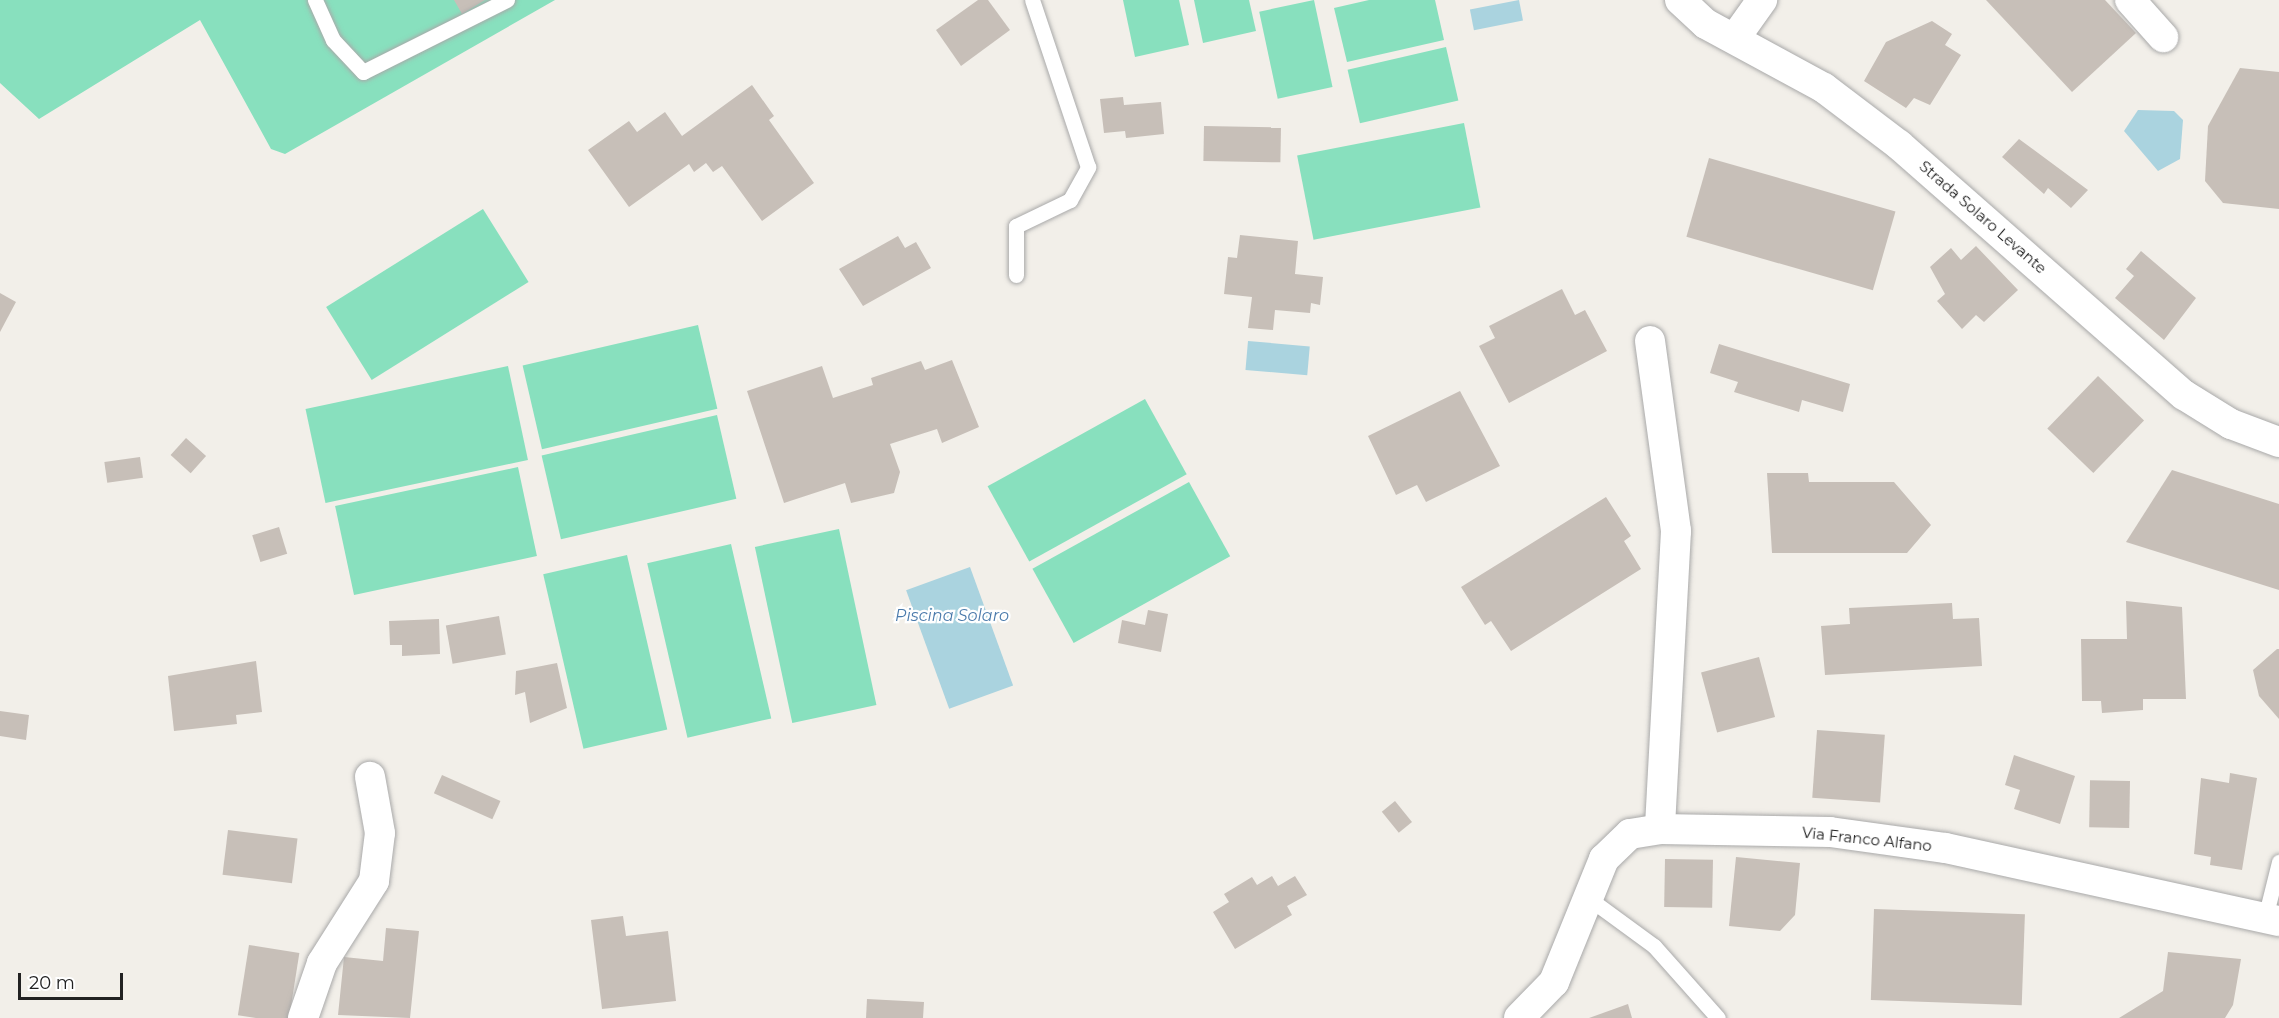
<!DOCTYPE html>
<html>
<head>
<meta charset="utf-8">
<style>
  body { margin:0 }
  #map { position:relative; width:2279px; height:1018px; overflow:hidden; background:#f2efe9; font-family:Montserrat,sans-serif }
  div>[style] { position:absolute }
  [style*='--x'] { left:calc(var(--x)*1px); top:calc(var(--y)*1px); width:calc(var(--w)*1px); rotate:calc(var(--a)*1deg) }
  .pitch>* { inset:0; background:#88e0be; transform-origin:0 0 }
  .water>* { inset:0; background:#aad3df; transform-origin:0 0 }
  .building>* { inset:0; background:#c7bfb8; transform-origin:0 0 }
  .roads { filter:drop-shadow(0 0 2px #a9a9a9) drop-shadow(0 0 2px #a9a9a9) }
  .lane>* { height:15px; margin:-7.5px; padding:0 7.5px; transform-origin:7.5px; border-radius:7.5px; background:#fff }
  .street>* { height:30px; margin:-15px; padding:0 15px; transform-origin:15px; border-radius:15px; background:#fff }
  span { translate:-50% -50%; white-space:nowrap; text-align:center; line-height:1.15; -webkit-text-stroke:4.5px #fff; paint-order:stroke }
  .street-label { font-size:15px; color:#222 }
  .water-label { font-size:16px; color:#4a7aab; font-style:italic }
  .scale { position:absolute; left:18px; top:973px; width:105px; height:27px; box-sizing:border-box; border:3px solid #222; border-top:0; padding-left:8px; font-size:18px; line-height:21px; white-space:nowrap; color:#222; -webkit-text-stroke:4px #fff; paint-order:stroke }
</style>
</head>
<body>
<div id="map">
  <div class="pitch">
    <i style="clip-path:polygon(0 0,555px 0,285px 154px,271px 149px,200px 20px,39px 119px,0 83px)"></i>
    <i style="clip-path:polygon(1123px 0,1179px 0,1189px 45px,1135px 57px)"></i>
    <i style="clip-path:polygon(1194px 0,1249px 0,1256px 31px,1203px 43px)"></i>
    <i style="left:1314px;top:0;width:89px;height:56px;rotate:78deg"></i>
    <i style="clip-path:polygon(1369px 0,1435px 0,1444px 40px,1347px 62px,1334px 8px)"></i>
    <i style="left:1446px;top:47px;width:55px;height:101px;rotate:77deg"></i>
    <i style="left:1464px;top:123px;width:86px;height:170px;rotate:79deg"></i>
    <i style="left:483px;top:209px;width:86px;height:185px;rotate:58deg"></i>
    <i style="left:698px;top:325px;width:86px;height:180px;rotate:77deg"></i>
    <i style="left:508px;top:366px;width:96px;height:207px;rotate:78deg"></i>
    <i style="left:1145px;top:399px;width:86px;height:180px;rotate:61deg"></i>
    <i style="left:717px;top:415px;width:86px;height:180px;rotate:77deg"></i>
    <i style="left:518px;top:467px;width:91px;height:187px;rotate:78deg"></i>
    <i style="left:1189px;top:482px;width:85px;height:179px;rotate:61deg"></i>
    <i style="left:839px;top:529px;width:180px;height:86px;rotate:78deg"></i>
    <i style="left:731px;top:544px;width:179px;height:86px;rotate:77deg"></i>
    <i style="left:627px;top:555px;width:179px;height:86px;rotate:77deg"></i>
  </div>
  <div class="water">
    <i style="left:1519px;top:0;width:21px;height:50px;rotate:79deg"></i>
    <i style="clip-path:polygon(2138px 110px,2174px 111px,2183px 120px,2180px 159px,2158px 171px,2124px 131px)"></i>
    <i style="left:1248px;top:341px;width:62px;height:29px;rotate:5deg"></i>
    <i style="left:970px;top:567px;width:126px;height:68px;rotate:70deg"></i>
  </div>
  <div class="building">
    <i style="clip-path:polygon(454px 0,485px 0,462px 14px)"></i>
    <i style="clip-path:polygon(978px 0,988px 0,1010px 30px,961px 66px,936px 30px)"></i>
    <i style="clip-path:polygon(1986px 0,2105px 0,2136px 33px,2072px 92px)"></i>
    <i style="clip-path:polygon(1932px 21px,1952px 34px,1945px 45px,1961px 55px,1930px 105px,1914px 98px,1906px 108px,1864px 81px,1886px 42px)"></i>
    <i style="clip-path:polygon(2240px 68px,2279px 72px,2279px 209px,2223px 203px,2205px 181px,2208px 126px)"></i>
    <i style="clip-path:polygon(752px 85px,774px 116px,769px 120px,814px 183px,762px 221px,722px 166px,713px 172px,706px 163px,694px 172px,689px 164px,629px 207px,588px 150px,629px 121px,637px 132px,665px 112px,682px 136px)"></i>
    <i style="clip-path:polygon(1123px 97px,1124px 105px,1161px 102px,1164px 134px,1126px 138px,1125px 131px,1104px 133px,1100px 99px)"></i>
    <i style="left:1204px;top:126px;width:77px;height:35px;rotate:1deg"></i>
    <i style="clip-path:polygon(2019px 139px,2088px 190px,2071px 208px,2048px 188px,2044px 194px,2002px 157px)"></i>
    <i style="left:1709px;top:158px;width:194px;height:82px;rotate:16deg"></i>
    <i style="clip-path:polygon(1240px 235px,1298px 241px,1295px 274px,1323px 277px,1320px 305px,1311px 303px,1310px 313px,1275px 310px,1273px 330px,1248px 328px,1252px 297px,1224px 294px,1228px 257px,1237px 258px)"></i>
    <i style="clip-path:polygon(898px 236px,905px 248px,916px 242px,931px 268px,863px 306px,839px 269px)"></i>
    <i style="clip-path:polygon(1976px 246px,2018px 290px,1984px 322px,1976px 315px,1962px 329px,1937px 301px,1945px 294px,1930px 267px,1951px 248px,1961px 260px)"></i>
    <i style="clip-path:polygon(2141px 251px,2196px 298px,2164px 340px,2115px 298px,2134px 276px,2126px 269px)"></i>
    <i style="clip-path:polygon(1562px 289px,1575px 315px,1585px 310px,1607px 351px,1509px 403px,1479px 346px,1495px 338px,1489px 326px)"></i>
    <i style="clip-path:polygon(0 293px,16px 302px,0 332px)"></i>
    <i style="clip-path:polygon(1719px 344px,1850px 384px,1843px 412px,1802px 400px,1799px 412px,1734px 392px,1738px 382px,1710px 373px)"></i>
    <i style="clip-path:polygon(952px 360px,979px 427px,942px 443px,937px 429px,890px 444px,900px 472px,894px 493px,851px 503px,845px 483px,784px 503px,747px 391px,822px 366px,833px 398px,873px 385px,871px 378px,921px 361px,925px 370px)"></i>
    <i style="left:2098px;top:376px;width:64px;height:73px;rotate:44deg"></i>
    <i style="clip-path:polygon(1460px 391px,1500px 466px,1426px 502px,1417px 485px,1396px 495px,1368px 436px)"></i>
    <i style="left:186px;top:438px;width:27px;height:23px;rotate:42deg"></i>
    <i style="left:140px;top:457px;width:21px;height:36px;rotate:82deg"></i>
    <i style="clip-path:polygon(2172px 470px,2279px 504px,2279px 590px,2126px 542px)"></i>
    <i style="clip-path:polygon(1767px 473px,1808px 473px,1809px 482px,1894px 482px,1931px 525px,1907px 553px,1772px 553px)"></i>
    <i style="clip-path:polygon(1606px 497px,1631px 536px,1624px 541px,1641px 569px,1511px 651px,1491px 621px,1485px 625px,1461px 587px)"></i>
    <i style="left:279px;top:527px;width:28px;height:28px;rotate:73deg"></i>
    <i style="clip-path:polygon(2126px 601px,2182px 607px,2186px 699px,2143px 699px,2143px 710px,2102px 713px,2101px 701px,2082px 701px,2081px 639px,2127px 639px)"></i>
    <i style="clip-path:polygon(1952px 603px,1953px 619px,1979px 618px,1982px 666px,1825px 675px,1821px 626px,1850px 624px,1849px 608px)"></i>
    <i style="clip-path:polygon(1148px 610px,1168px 614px,1161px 652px,1118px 643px,1122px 620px,1145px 625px)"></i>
    <i style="left:499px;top:616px;width:39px;height:54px;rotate:80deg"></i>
    <i style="clip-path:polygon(439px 619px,440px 654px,402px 656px,402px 645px,390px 645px,389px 621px)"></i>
    <i style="clip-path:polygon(2277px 649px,2279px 649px,2279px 719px,2259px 696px,2253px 670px)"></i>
    <i style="left:1759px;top:657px;width:62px;height:60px;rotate:75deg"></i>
    <i style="clip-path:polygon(256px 661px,262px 712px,236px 715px,237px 724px,174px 731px,168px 676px)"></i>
    <i style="clip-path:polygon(557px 663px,567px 708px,530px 723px,525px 692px,515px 695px,516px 671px)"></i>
    <i style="clip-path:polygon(0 711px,29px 715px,26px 740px,0 736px)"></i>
    <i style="left:1817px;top:730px;width:68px;height:68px;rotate:4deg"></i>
    <i style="clip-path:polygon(2014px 755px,2075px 776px,2060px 824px,2014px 809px,2020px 790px,2005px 785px)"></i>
    <i style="clip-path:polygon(2230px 773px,2257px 778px,2242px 870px,2210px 865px,2211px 857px,2194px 854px,2201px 778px,2229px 783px)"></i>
    <i style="left:442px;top:775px;width:64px;height:20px;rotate:24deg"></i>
    <i style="left:2130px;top:781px;width:47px;height:40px;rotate:91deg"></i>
    <i style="left:1395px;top:801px;width:27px;height:17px;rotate:51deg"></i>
    <i style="left:228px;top:830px;width:70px;height:45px;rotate:7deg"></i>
    <i style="clip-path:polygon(1736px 857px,1800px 863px,1795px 915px,1780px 931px,1729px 926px)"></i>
    <i style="left:1665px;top:859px;width:48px;height:48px;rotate:1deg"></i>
    <i style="clip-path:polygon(1272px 876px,1278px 886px,1295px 876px,1307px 895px,1287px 906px,1292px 915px,1235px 949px,1213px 912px,1229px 902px,1224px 894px,1252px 877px,1257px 885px)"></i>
    <i style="left:1874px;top:909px;width:151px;height:91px;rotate:2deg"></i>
    <i style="clip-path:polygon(623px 916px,626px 936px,668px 931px,676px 1001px,602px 1009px,591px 920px)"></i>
    <i style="clip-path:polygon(386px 928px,419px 931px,410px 1018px,338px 1015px,344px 957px,383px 961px)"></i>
    <i style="left:249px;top:945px;width:51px;height:71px;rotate:9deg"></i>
    <i style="clip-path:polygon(2168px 952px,2241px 959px,2233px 1005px,2225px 1018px,2119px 1018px,2163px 991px)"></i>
    <i style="clip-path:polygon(867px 999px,924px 1002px,923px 1018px,866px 1018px)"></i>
    <i style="clip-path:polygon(1628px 1004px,1632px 1018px,1589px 1018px)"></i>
  </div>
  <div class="roads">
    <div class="lane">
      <i style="--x:315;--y:0;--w:44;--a:65.8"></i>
      <i style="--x:333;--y:40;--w:44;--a:46.8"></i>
      <i style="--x:363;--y:72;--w:161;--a:-26.6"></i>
      <i style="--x:1016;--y:275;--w:49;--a:-90"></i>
      <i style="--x:1016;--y:226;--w:60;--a:-25.7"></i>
      <i style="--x:1070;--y:200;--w:38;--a:-61"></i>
      <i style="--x:1088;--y:167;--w:176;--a:-108.5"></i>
      <i style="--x:1587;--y:897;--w:83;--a:36.2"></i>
      <i style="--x:1654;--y:946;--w:96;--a:48.4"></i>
      <i style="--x:2265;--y:918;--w:58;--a:-76"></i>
    </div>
    <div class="street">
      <i style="--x:1680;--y:0;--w:35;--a:43"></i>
      <i style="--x:1706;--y:24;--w:134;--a:28.5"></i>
      <i style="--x:1824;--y:88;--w:94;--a:37.2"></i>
      <i style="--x:1899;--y:145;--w:379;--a:41.3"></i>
      <i style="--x:2184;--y:395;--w:55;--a:31.7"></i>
      <i style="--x:2231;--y:424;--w:51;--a:20.6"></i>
      <i style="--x:2130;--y:0;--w:50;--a:48.3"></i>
      <i style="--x:1735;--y:38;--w:47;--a:-54.6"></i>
      <i style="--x:1650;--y:341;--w:192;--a:82.2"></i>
      <i style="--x:1676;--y:531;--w:298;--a:93.1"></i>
      <i style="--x:303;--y:1018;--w:58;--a:-70.9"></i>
      <i style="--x:322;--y:963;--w:97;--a:-57.6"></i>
      <i style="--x:374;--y:881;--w:48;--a:-82.9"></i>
      <i style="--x:380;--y:833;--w:57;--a:-100.1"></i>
      <i style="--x:1519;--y:1018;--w:50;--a:-45.8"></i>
      <i style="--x:1554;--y:982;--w:133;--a:-67.9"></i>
      <i style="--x:1604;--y:859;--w:36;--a:-44"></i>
      <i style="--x:1630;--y:834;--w:30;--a:-9"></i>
      <i style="--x:1660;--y:829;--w:170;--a:1"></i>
      <i style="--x:1830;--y:832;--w:117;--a:7.9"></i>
      <i style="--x:1946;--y:848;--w:341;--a:12.4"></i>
    </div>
  </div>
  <div class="street-label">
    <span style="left:1983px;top:217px;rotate:41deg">Strada Solaro Levante</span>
    <span style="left:1867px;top:839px;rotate:6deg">Via Franco Alfano</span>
  </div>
  <div class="water-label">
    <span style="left:952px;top:616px">Piscina Solaro</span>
  </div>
  <div class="scale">20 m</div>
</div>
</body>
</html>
